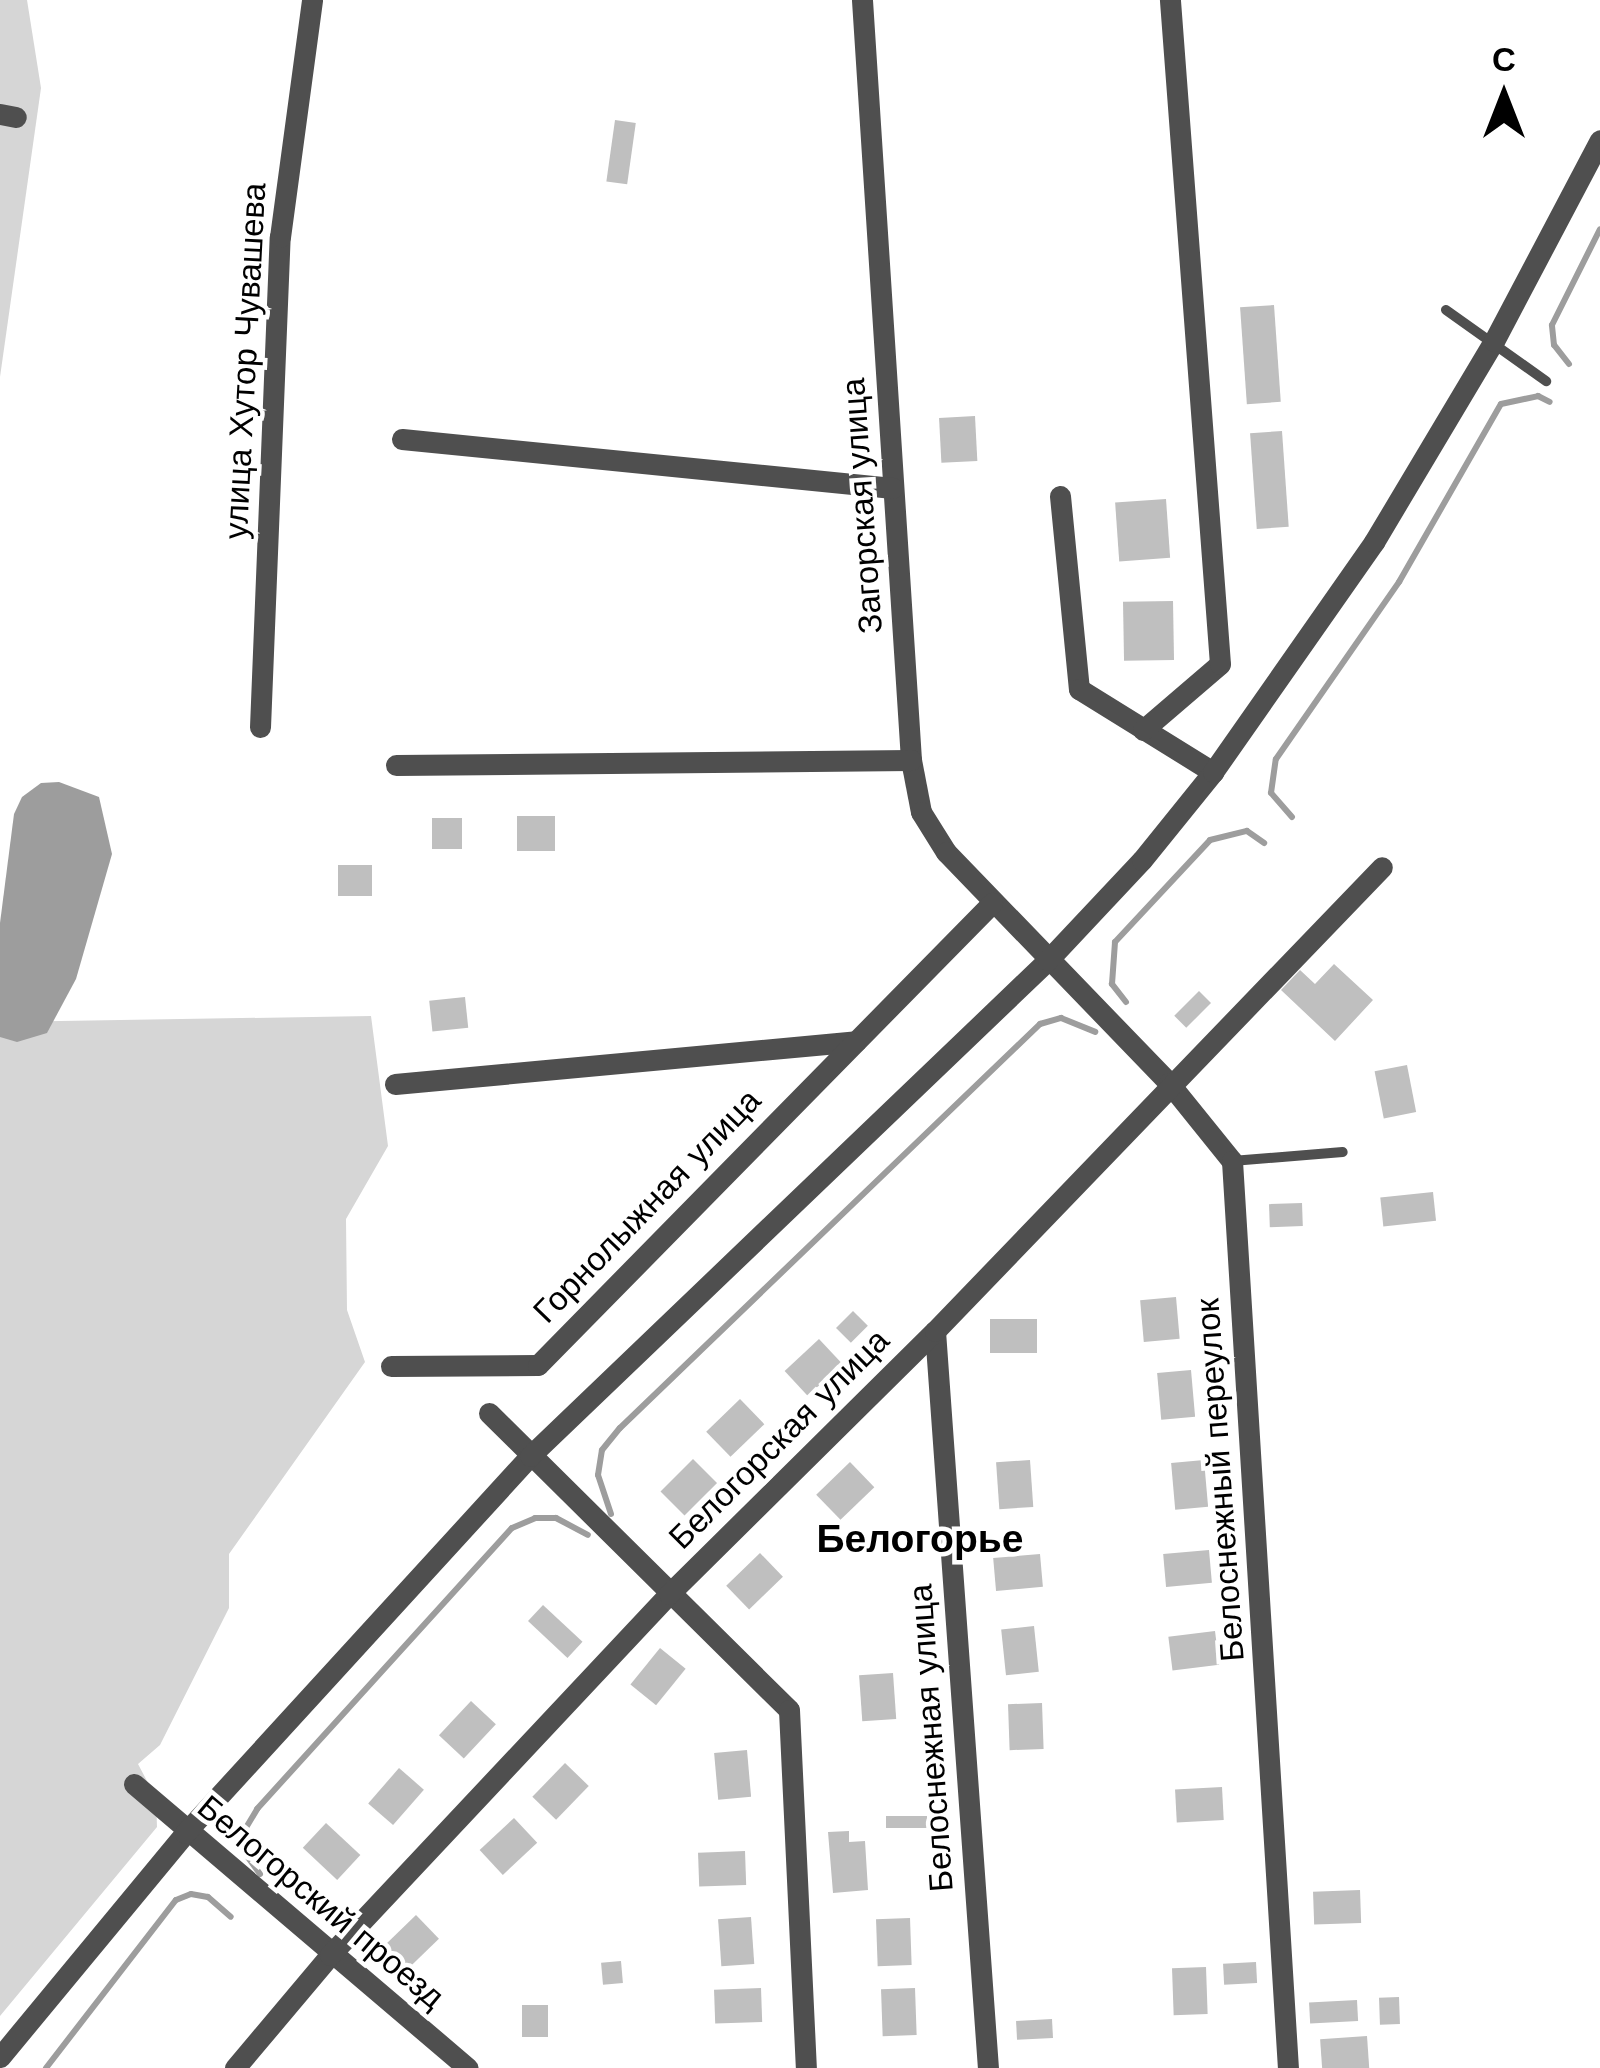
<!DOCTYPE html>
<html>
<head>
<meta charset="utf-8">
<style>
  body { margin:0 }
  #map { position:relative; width:1600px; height:2068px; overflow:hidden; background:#fff; font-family:"Work Sans",sans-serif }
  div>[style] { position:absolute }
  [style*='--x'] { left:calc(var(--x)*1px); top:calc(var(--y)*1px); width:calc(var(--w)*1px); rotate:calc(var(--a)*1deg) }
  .green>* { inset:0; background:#d6d6d6 }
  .water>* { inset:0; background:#9d9d9d }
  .stream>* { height:6px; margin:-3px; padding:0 3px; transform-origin:3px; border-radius:3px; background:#9d9d9d }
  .building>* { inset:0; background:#bfbfbf; transform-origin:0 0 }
  .service>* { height:10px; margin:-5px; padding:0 5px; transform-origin:5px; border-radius:5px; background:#4f4f4f }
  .minor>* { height:21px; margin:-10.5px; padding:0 10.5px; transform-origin:10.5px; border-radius:10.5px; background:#4f4f4f }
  span { translate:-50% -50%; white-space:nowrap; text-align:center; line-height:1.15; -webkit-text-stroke:9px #fff; paint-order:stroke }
  .street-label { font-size:33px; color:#000 }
  .quarter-label { font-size:39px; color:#000; font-weight:700 }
  .north { position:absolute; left:1444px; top:36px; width:120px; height:120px; -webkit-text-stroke:9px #fff; paint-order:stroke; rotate:0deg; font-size:33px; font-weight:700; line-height:48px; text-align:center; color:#000 }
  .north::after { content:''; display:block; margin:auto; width:42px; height:54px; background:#000; clip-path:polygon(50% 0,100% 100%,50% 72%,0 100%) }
</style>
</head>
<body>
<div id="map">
  <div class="green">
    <i style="clip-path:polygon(0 0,27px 0,41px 88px,0 377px)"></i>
    <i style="clip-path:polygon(371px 1016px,388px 1146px,346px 1219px,347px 1310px,365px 1362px,229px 1554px,229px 1608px,160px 1745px,138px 1764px,156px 1798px,157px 1827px,0 2016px,0 1022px)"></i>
  </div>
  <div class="water">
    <i style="clip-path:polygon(59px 782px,99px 797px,112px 854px,76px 979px,47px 1033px,17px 1042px,0 1037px,0 923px,14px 814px,22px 797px,41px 783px)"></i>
  </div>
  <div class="stream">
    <i style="--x:1569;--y:364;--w:24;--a:-128"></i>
    <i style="--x:1554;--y:345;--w:20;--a:-96"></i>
    <i style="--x:1552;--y:325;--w:107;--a:-63.4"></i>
    <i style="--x:1292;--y:817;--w:32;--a:-131"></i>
    <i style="--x:1271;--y:793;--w:34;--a:-82"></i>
    <i style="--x:1276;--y:759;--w:216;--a:-55.2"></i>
    <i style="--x:1399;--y:582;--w:205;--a:-60.2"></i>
    <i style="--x:1501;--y:404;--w:38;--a:-12"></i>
    <i style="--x:1538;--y:396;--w:13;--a:27"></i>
    <i style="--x:1126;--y:1002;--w:23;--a:-128"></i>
    <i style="--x:1112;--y:984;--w:42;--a:-85.9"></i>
    <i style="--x:1115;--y:942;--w:139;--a:-47"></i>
    <i style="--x:1210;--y:840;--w:38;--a:-14"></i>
    <i style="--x:1247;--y:831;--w:21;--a:35"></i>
    <i style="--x:611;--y:1514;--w:41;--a:-108.4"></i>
    <i style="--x:598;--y:1475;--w:25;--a:-81"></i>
    <i style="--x:602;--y:1450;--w:28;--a:-51"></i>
    <i style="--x:620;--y:1428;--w:583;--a:-43.89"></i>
    <i style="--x:1040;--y:1024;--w:22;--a:-16"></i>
    <i style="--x:1061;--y:1018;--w:37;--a:22"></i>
    <i style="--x:260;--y:1874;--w:24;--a:-126"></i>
    <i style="--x:246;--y:1855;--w:24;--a:-95"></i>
    <i style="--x:244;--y:1831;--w:26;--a:-59"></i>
    <i style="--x:257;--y:1809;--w:379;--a:-47.8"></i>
    <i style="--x:512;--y:1528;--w:25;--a:-23"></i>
    <i style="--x:535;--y:1518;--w:21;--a:0"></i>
    <i style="--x:556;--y:1518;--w:36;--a:28"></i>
    <i style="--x:46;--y:2068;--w:212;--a:-52.3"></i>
    <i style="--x:176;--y:1900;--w:16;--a:-22"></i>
    <i style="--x:191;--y:1894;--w:17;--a:10"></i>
    <i style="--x:208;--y:1897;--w:30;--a:41"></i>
  </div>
  <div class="building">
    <i style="left:615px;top:120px;width:21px;height:62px;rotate:8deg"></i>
    <i style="left:1274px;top:305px;width:97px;height:34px;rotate:86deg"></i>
    <i style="left:975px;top:416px;width:45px;height:36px;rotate:87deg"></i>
    <i style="left:1282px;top:431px;width:96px;height:32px;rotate:86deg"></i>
    <i style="left:1166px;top:499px;width:59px;height:51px;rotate:86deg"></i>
    <i style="left:1173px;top:601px;width:59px;height:50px;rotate:89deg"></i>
    <i style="left:517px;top:816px;width:38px;height:35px"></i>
    <i style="left:432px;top:818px;width:30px;height:31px"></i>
    <i style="left:338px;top:865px;width:34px;height:31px"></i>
    <i style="clip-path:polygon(1334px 964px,1373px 1000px,1335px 1041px,1281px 990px,1300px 970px,1315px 984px)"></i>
    <i style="left:1199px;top:991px;width:17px;height:35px;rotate:45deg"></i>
    <i style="left:465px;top:997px;width:31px;height:36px;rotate:84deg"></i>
    <i style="left:1407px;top:1065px;width:48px;height:33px;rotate:79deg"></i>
    <i style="left:1433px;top:1192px;width:29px;height:53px;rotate:84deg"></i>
    <i style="left:1302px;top:1203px;width:23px;height:33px;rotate:88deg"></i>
    <i style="left:1176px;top:1297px;width:42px;height:36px;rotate:85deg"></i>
    <i style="left:853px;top:1311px;width:21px;height:24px;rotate:45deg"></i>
    <i style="left:990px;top:1319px;width:47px;height:34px"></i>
    <i style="left:819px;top:1339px;width:34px;height:47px;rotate:47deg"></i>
    <i style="left:1191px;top:1370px;width:47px;height:34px;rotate:85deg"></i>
    <i style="left:740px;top:1399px;width:35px;height:47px;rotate:46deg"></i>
    <i style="left:693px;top:1459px;width:34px;height:46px;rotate:45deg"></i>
    <i style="left:1030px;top:1460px;width:47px;height:34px;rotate:86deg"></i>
    <i style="left:1204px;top:1460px;width:47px;height:33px;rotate:85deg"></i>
    <i style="left:850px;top:1462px;width:35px;height:47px;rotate:46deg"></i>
    <i style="left:1209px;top:1550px;width:33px;height:46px;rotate:85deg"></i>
    <i style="left:760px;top:1553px;width:33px;height:47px;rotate:46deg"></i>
    <i style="left:1040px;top:1554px;width:33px;height:47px;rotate:85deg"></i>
    <i style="left:543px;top:1605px;width:54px;height:22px;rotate:43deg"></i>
    <i style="left:1034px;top:1626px;width:46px;height:33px;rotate:84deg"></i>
    <i style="left:1215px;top:1631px;width:34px;height:47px;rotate:83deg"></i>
    <i style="left:660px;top:1648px;width:33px;height:47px;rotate:39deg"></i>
    <i style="left:893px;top:1673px;width:46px;height:34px;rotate:86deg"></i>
    <i style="left:471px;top:1701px;width:34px;height:47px;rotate:43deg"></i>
    <i style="left:1042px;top:1703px;width:46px;height:34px;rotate:88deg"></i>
    <i style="left:747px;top:1750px;width:47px;height:33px;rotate:85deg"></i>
    <i style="left:565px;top:1763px;width:33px;height:47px;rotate:44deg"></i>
    <i style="left:399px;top:1768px;width:33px;height:47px;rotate:41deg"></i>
    <i style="left:1222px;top:1787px;width:33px;height:47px;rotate:87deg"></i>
    <i style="left:927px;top:1816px;width:12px;height:41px;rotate:90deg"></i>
    <i style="left:514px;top:1818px;width:34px;height:47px;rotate:47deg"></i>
    <i style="left:326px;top:1823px;width:47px;height:34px;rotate:43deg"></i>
    <i style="clip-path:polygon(849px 1831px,849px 1842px,865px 1841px,868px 1890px,833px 1893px,828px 1832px)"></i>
    <i style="left:745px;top:1851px;width:34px;height:47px;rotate:88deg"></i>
    <i style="left:1360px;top:1890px;width:33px;height:47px;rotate:88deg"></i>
    <i style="left:416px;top:1915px;width:33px;height:47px;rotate:46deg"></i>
    <i style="left:751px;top:1917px;width:47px;height:33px;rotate:86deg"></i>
    <i style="left:910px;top:1918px;width:47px;height:34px;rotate:88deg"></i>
    <i style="left:621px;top:1961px;width:22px;height:20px;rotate:85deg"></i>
    <i style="left:1256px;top:1962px;width:21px;height:33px;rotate:87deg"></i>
    <i style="left:1206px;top:1967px;width:47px;height:34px;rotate:88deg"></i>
    <i style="left:761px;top:1988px;width:34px;height:47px;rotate:88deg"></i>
    <i style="left:915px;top:1988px;width:47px;height:34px;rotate:88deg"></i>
    <i style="left:1399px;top:1997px;width:27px;height:20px;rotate:88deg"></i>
    <i style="left:1357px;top:2000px;width:21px;height:48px;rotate:87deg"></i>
    <i style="left:522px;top:2005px;width:26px;height:32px"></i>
    <i style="left:1052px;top:2019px;width:19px;height:36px;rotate:87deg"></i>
    <i style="left:1367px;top:2036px;width:32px;height:47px;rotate:86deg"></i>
  </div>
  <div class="service">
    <i style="--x:1446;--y:310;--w:123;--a:35.4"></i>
    <i style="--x:1232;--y:1161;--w:111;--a:-4.6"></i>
  </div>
  <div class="minor">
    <i style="--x:862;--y:0;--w:762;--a:86.31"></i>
    <i style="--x:911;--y:760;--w:53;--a:79.1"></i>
    <i style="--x:921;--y:812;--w:47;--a:58"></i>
    <i style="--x:946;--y:852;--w:321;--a:46"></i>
    <i style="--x:1169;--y:1083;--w:100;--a:51.1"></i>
    <i style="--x:1232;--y:1161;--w:909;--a:86.47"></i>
    <i style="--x:0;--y:114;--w:16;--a:11"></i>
    <i style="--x:402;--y:439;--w:493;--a:5.7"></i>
    <i style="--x:1060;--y:496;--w:194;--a:84.4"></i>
    <i style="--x:1079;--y:689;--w:158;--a:31.8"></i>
    <i style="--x:260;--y:727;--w:490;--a:-87.7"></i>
    <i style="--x:280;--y:237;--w:239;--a:-82.3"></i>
    <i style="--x:1143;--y:730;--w:101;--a:-40.6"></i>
    <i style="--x:1220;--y:664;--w:666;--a:-94.31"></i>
    <i style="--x:396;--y:765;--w:515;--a:-0.56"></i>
    <i style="--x:395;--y:1084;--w:463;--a:-5.3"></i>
    <i style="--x:935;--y:1331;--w:739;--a:85.89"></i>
    <i style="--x:391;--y:1366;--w:147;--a:-0.4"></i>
    <i style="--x:538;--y:1365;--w:648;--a:-45.5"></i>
    <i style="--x:489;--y:1413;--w:422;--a:44.7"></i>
    <i style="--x:789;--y:1710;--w:358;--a:87.3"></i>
    <i style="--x:134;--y:1784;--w:438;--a:40.4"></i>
    <i style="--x:0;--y:2057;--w:291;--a:-50.4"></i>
    <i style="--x:185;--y:1833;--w:511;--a:-47.54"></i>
    <i style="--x:530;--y:1456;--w:717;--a:-43.76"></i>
    <i style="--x:1048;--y:960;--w:137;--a:-46.8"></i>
    <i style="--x:1142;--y:860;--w:113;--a:-51.1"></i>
    <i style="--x:1213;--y:772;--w:281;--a:-55"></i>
    <i style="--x:1374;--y:542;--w:234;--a:-59.2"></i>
    <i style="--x:1494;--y:341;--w:227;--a:-62.2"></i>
    <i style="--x:235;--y:2068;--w:148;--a:-49.9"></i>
    <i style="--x:330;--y:1955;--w:495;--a:-46.8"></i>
    <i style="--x:669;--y:1594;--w:374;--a:-44.7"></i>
    <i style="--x:935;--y:1331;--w:644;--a:-46.07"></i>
  </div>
  <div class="street-label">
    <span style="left:245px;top:361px;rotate:-87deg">улица Хутор Чувашева</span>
    <span style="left:862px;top:506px;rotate:-94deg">Загорская улица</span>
    <span style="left:647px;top:1206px;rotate:-46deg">Горнолыжная улица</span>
    <span style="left:779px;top:1439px;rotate:-45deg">Белогорская улица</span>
    <span style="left:1220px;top:1480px;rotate:-94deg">Белоснежный переулок</span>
    <span style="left:931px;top:1738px;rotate:-94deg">Белоснежная улица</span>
    <span style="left:321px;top:1902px;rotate:40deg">Белогорский проезд</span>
  </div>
  <div class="quarter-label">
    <span style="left:920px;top:1539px">Белогорье</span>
  </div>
  <div class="north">С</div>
</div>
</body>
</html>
